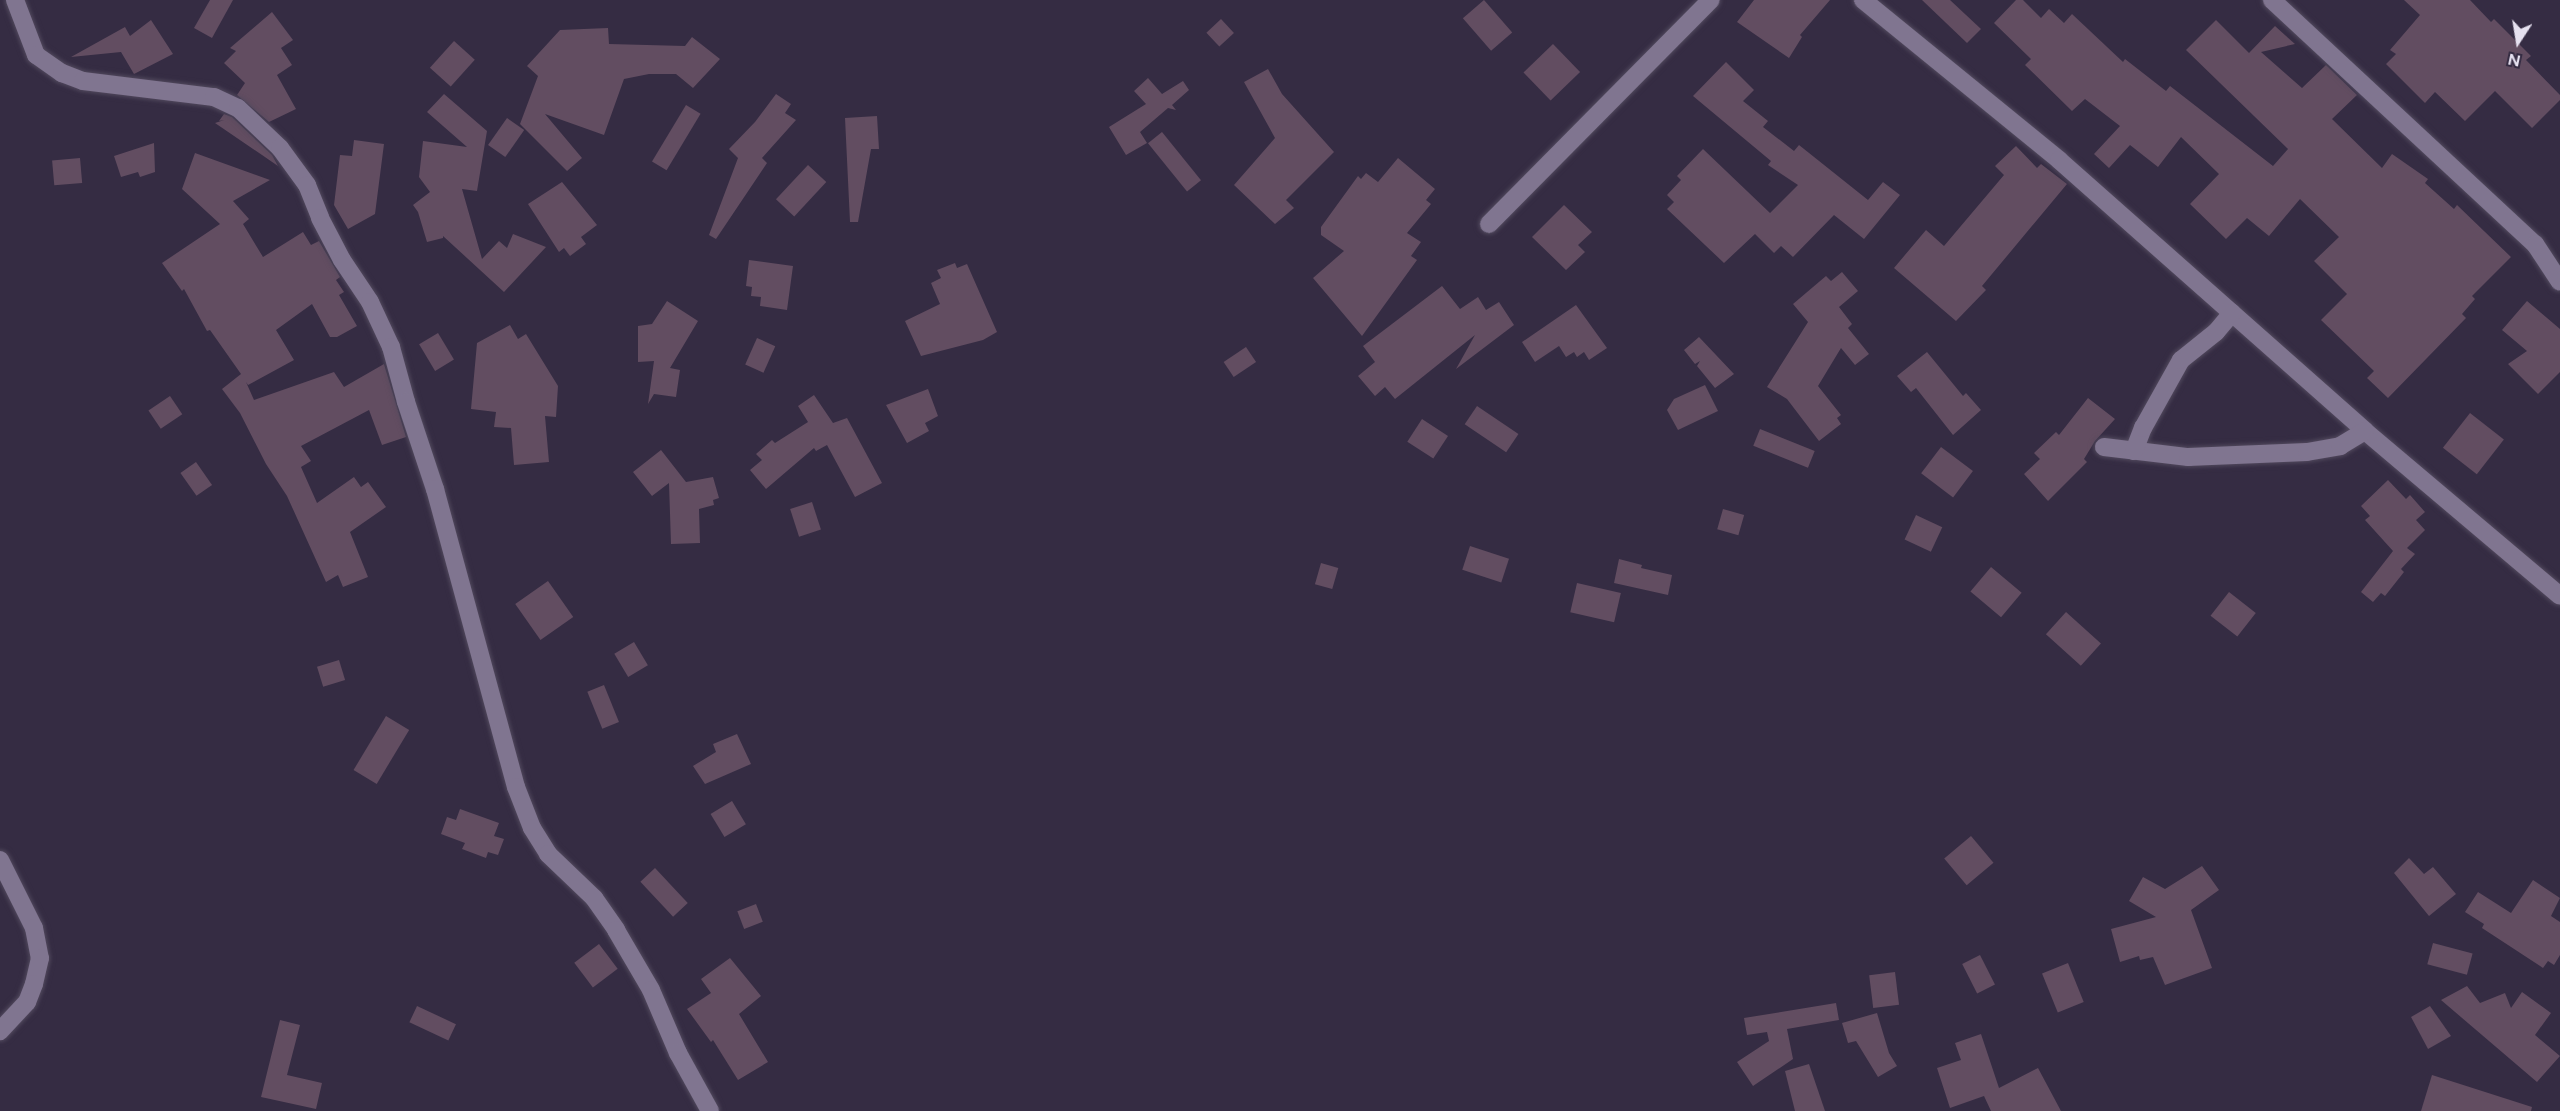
<!DOCTYPE html>
<html>
<head>
<meta charset="utf-8">
<style>
  body { margin:0 }
  #map { position:relative; width:2560px; height:1111px; overflow:hidden; background:#352c43; font-family:Figtree,sans-serif }
  div>[style] { position:absolute }
  [style*='--x'] { left:calc(var(--x)*1px); top:calc(var(--y)*1px); width:calc(var(--w)*1px); rotate:calc(var(--a)*1deg) }
  .building>* { inset:0; background:#624d61; transform-origin:0 0 }
  .roads { filter:drop-shadow(0 0 2px #51495d) drop-shadow(0 0 2px #51495d) }
  .street>* { height:18px; margin:-9px; padding:0 9px; transform-origin:9px; border-radius:9px; background:#807590 }
  span { translate:-50% -50%; white-space:nowrap; text-align:center; line-height:1.15; -webkit-text-stroke:4.5px #352c43; paint-order:stroke }
  .north { position:absolute; left:2488px; top:12px; width:60px; height:60px; -webkit-text-stroke:4px #352c43; paint-order:stroke; rotate:192deg; font-size:16px; font-weight:700; line-height:24px; text-align:center; color:#e6e1f0 }
  .north::after { content:''; display:block; margin:auto; width:21px; height:27px; background:#e6e1f0; clip-path:polygon(50% 0,100% 100%,50% 72%,0 100%) }
</style>
</head>
<body>
<div id="map">
  <div class="building">
    <i style="clip-path:polygon(210px 0,233px 0,212px 38px,194px 28px)"></i>
    <i style="left:1484px;top:0;width:43px;height:28px;rotate:49deg"></i>
    <i style="clip-path:polygon(1754px 0,1830px 0,1800px 35px,1802px 37px,1789px 58px,1737px 22px)"></i>
    <i style="clip-path:polygon(1922px 0,1950px 0,1981px 29px,1967px 43px)"></i>
    <i style="clip-path:polygon(2016px 0,2023px 0,2041px 18px,2049px 9px,2064px 23px,2072px 14px,2123px 62px,2125px 59px,2166px 91px,2170px 86px,2273px 166px,2288px 149px,2186px 50px,2216px 20px,2249px 53px,2275px 26px,2295px 44px,2261px 52px,2302px 88px,2326px 65px,2357px 95px,2332px 119px,2382px 168px,2392px 154px,2428px 179px,2425px 183px,2454px 209px,2457px 205px,2511px 257px,2472px 296px,2475px 299px,2462px 314px,2466px 318px,2388px 398px,2367px 378px,2374px 371px,2321px 320px,2347px 294px,2314px 261px,2339px 237px,2300px 199px,2269px 236px,2247px 218px,2226px 239px,2190px 204px,2219px 174px,2181px 137px,2158px 167px,2130px 145px,2109px 168px,2094px 154px,2120px 126px,2085px 99px,2072px 111px,2025px 65px,2031px 59px,1994px 23px)"></i>
    <i style="clip-path:polygon(2404px 0,2470px 0,2491px 22px,2494px 19px,2531px 56px,2526px 60px,2560px 95px,2560px 100px,2532px 128px,2495px 91px,2465px 121px,2435px 92px,2425px 103px,2386px 64px,2396px 54px,2390px 50px,2420px 15px)"></i>
    <i style="clip-path:polygon(272px 12px,293px 40px,281px 48px,292px 65px,277px 75px,296px 109px,269px 122px,237px 95px,245px 83px,224px 63px,236px 51px,230px 48px)"></i>
    <i style="left:1221px;top:19px;width:19px;height:20px;rotate:47deg"></i>
    <i style="clip-path:polygon(151px 20px,173px 54px,134px 74px,121px 52px,71px 57px,125px 27px,130px 36px)"></i>
    <i style="clip-path:polygon(608px 28px,609px 44px,685px 46px,692px 37px,720px 59px,693px 88px,676px 74px,649px 74px,624px 79px,604px 135px,545px 114px,582px 158px,567px 171px,520px 124px,538px 76px,527px 66px,560px 30px)"></i>
    <i style="left:454px;top:41px;width:28px;height:36px;rotate:42deg"></i>
    <i style="left:1553px;top:44px;width:39px;height:41px;rotate:46deg"></i>
    <i style="clip-path:polygon(1726px 62px,1754px 90px,1743px 101px,1768px 121px,1763px 127px,1794px 151px,1799px 145px,1868px 200px,1883px 182px,1900px 195px,1864px 239px,1834px 215px,1793px 257px,1781px 246px,1774px 253px,1755px 234px,1724px 263px,1667px 209px,1674px 202px,1667px 195px,1681px 180px,1677px 176px,1703px 149px,1770px 213px,1798px 185px,1768px 165px,1771px 161px,1693px 96px)"></i>
    <i style="clip-path:polygon(1268px 69px,1282px 94px,1334px 152px,1286px 200px,1294px 208px,1275px 224px,1234px 185px,1275px 138px,1244px 82px)"></i>
    <i style="clip-path:polygon(1148px 78px,1162px 94px,1183px 81px,1189px 90px,1172px 105px,1176px 110px,1168px 108px,1140px 132px,1147px 143px,1126px 155px,1109px 127px,1146px 104px,1134px 91px)"></i>
    <i style="clip-path:polygon(444px 94px,487px 131px,477px 191px,462px 189px,482px 259px,499px 241px,507px 248px,513px 234px,546px 247px,504px 292px,443px 236px,443px 238px,427px 242px,418px 212px,413px 205px,430px 192px,419px 177px,423px 141px,467px 147px,427px 112px)"></i>
    <i style="clip-path:polygon(776px 94px,791px 104px,785px 113px,796px 120px,762px 158px,767px 163px,716px 239px,709px 235px,738px 158px,729px 149px,755px 122px)"></i>
    <i style="left:686px;top:105px;width:17px;height:66px;rotate:31deg"></i>
    <i style="clip-path:polygon(224px 114px,232px 117px,272px 155px,278px 166px,215px 123px,224px 120px,219px 121px)"></i>
    <i style="clip-path:polygon(877px 116px,879px 149px,871px 149px,858px 222px,850px 222px,845px 118px)"></i>
    <i style="left:507px;top:118px;width:21px;height:33px;rotate:35deg"></i>
    <i style="left:1162px;top:132px;width:62px;height:18px;rotate:51deg"></i>
    <i style="clip-path:polygon(354px 140px,384px 144px,375px 214px,348px 229px,334px 205px,340px 155px,352px 156px)"></i>
    <i style="clip-path:polygon(154px 143px,155px 172px,140px 177px,138px 172px,121px 177px,114px 156px)"></i>
    <i style="clip-path:polygon(2016px 146px,2037px 168px,2041px 164px,2067px 184px,1982px 286px,1986px 290px,1956px 321px,1894px 268px,1926px 230px,1944px 246px,2004px 175px,1995px 166px)"></i>
    <i style="clip-path:polygon(195px 153px,270px 180px,233px 201px,249px 219px,243px 224px,263px 257px,303px 232px,311px 245px,319px 241px,340px 277px,336px 280px,344px 292px,339px 295px,357px 326px,337px 337px,330px 337px,312px 304px,276px 330px,294px 360px,248px 385px,246px 382px,254px 400px,334px 372px,344px 387px,384px 364px,406px 437px,382px 445px,369px 410px,301px 446px,311px 461px,301px 467px,317px 503px,354px 477px,361px 487px,368px 482px,386px 507px,350px 532px,368px 577px,343px 587px,338px 575px,326px 582px,287px 496px,266px 464px,240px 413px,222px 389px,241px 374px,210px 330px,207px 331px,184px 289px,182px 291px,162px 263px,220px 224px,182px 189px)"></i>
    <i style="left:80px;top:158px;width:25px;height:28px;rotate:85deg"></i>
    <i style="clip-path:polygon(1398px 158px,1435px 189px,1426px 200px,1431px 204px,1407px 233px,1421px 242px,1411px 256px,1417px 260px,1362px 336px,1313px 278px,1344px 251px,1321px 235px,1321px 227px,1358px 176px,1361px 179px,1366px 173px,1378px 182px)"></i>
    <i style="left:808px;top:165px;width:25px;height:47px;rotate:43deg"></i>
    <i style="clip-path:polygon(562px 182px,597px 225px,581px 237px,586px 244px,570px 256px,564px 248px,559px 252px,528px 204px)"></i>
    <i style="clip-path:polygon(1564px 205px,1592px 232px,1578px 245px,1585px 252px,1566px 270px,1532px 237px)"></i>
    <i style="clip-path:polygon(749px 260px,793px 266px,787px 310px,760px 306px,761px 297px,751px 296px,752px 287px,746px 286px)"></i>
    <i style="clip-path:polygon(955px 263px,957px 268px,967px 264px,997px 332px,983px 340px,921px 356px,905px 321px,940px 304px,931px 283px,941px 278px,937px 270px)"></i>
    <i style="clip-path:polygon(1842px 272px,1858px 291px,1839px 307px,1852px 324px,1848px 328px,1869px 354px,1855px 365px,1841px 348px,1818px 386px,1841px 415px,1837px 418px,1841px 424px,1819px 441px,1787px 399px,1767px 387px,1808px 322px,1793px 304px,1826px 276px,1831px 281px)"></i>
    <i style="clip-path:polygon(1442px 286px,1460px 309px,1478px 297px,1486px 310px,1499px 302px,1514px 325px,1456px 369px,1475px 335px,1395px 399px,1385px 387px,1375px 396px,1358px 376px,1375px 362px,1363px 346px)"></i>
    <i style="clip-path:polygon(667px 301px,698px 321px,670px 368px,680px 370px,676px 397px,654px 394px,648px 404px,654px 361px,638px 362px,638px 326px,652px 324px)"></i>
    <i style="clip-path:polygon(2527px 301px,2560px 329px,2560px 372px,2538px 394px,2508px 364px,2527px 351px,2502px 330px)"></i>
    <i style="clip-path:polygon(1576px 305px,1607px 348px,1589px 360px,1584px 352px,1577px 357px,1574px 352px,1566px 357px,1559px 346px,1535px 362px,1522px 342px)"></i>
    <i style="clip-path:polygon(510px 325px,518px 339px,526px 334px,558px 386px,556px 417px,545px 416px,549px 462px,514px 465px,511px 428px,494px 427px,496px 412px,471px 409px,477px 343px)"></i>
    <i style="left:438px;top:333px;width:31px;height:22px;rotate:59deg"></i>
    <i style="clip-path:polygon(1699px 337px,1734px 374px,1715px 388px,1697px 366px,1700px 361px,1695px 364px,1684px 350px)"></i>
    <i style="left:757px;top:338px;width:20px;height:29px;rotate:24deg"></i>
    <i style="left:1246px;top:347px;width:18px;height:27px;rotate:56deg"></i>
    <i style="clip-path:polygon(1927px 352px,1963px 396px,1966px 393px,1981px 410px,1953px 435px,1916px 388px,1911px 392px,1897px 376px)"></i>
    <i style="clip-path:polygon(1705px 385px,1718px 411px,1678px 430px,1667px 410px,1674px 399px)"></i>
    <i style="clip-path:polygon(928px 389px,938px 416px,925px 423px,929px 431px,907px 443px,886px 405px)"></i>
    <i style="clip-path:polygon(814px 395px,833px 423px,847px 418px,882px 483px,855px 497px,827px 445px,816px 451px,814px 448px,766px 489px,750px 470px,762px 460px,756px 454px,772px 440px,775px 443px,808px 422px,798px 406px)"></i>
    <i style="left:170px;top:396px;width:22px;height:26px;rotate:56deg"></i>
    <i style="clip-path:polygon(2088px 398px,2115px 419px,2095px 441px,2084px 459px,2087px 462px,2048px 501px,2024px 474px,2040px 459px,2034px 453px,2056px 432px,2059px 435px)"></i>
    <i style="left:1477px;top:406px;width:50px;height:22px;rotate:34deg"></i>
    <i style="left:2470px;top:413px;width:43px;height:44px;rotate:38deg"></i>
    <i style="left:1422px;top:419px;width:31px;height:27px;rotate:33deg"></i>
    <i style="left:1760px;top:429px;width:59px;height:18px;rotate:22deg"></i>
    <i style="left:1941px;top:447px;width:40px;height:33px;rotate:37deg"></i>
    <i style="clip-path:polygon(661px 450px,686px 482px,713px 477px,719px 498px,713px 500px,714px 505px,699px 509px,700px 543px,671px 544px,669px 483px,652px 496px,633px 472px)"></i>
    <i style="left:196px;top:462px;width:28px;height:19px;rotate:55deg"></i>
    <i style="clip-path:polygon(2388px 480px,2406px 499px,2410px 495px,2425px 512px,2416px 520px,2425px 530px,2407px 548px,2415px 554px,2401px 569px,2404px 572px,2385px 596px,2381px 593px,2373px 602px,2361px 592px,2393px 551px,2365px 520px,2370px 516px,2361px 506px)"></i>
    <i style="left:812px;top:502px;width:29px;height:23px;rotate:72deg"></i>
    <i style="left:1723px;top:509px;width:22px;height:21px;rotate:16deg"></i>
    <i style="left:1916px;top:515px;width:29px;height:27px;rotate:25deg"></i>
    <i style="left:1470px;top:546px;width:41px;height:25px;rotate:18deg"></i>
    <i style="clip-path:polygon(1619px 559px,1642px 565px,1641px 568px,1672px 575px,1668px 595px,1614px 583px)"></i>
    <i style="left:1321px;top:563px;width:18px;height:22px;rotate:16deg"></i>
    <i style="left:1991px;top:567px;width:40px;height:32px;rotate:40deg"></i>
    <i style="left:548px;top:581px;width:44px;height:40px;rotate:55deg"></i>
    <i style="left:1577px;top:583px;width:45px;height:30px;rotate:13deg"></i>
    <i style="left:2229px;top:592px;width:34px;height:30px;rotate:38deg"></i>
    <i style="left:2066px;top:612px;width:47px;height:30px;rotate:42deg"></i>
    <i style="left:634px;top:642px;width:27px;height:23px;rotate:59deg"></i>
    <i style="left:339px;top:660px;width:21px;height:23px;rotate:73deg"></i>
    <i style="left:604px;top:685px;width:40px;height:18px;rotate:68deg"></i>
    <i style="left:386px;top:716px;width:27px;height:63px;rotate:31deg"></i>
    <i style="clip-path:polygon(737px 734px,751px 764px,705px 784px,693px 766px,716px 752px,713px 744px)"></i>
    <i style="left:732px;top:801px;width:27px;height:25px;rotate:59deg"></i>
    <i style="clip-path:polygon(460px 809px,499px 823px,494px 836px,504px 839px,498px 855px,488px 852px,486px 858px,462px 849px,465px 843px,441px 834px,447px 817px,456px 820px)"></i>
    <i style="left:1971px;top:836px;width:35px;height:35px;rotate:50deg"></i>
    <i style="clip-path:polygon(2409px 858px,2424px 874px,2433px 867px,2456px 894px,2429px 916px,2394px 873px)"></i>
    <i style="clip-path:polygon(2202px 866px,2219px 890px,2191px 910px,2212px 968px,2165px 985px,2153px 957px,2140px 960px,2139px 956px,2120px 962px,2111px 929px,2156px 917px,2129px 901px,2143px 877px,2165px 889px)"></i>
    <i style="left:655px;top:868px;width:48px;height:20px;rotate:47deg"></i>
    <i style="clip-path:polygon(2533px 880px,2560px 898px,2551px 916px,2560px 922px,2560px 955px,2554px 965px,2548px 961px,2543px 968px,2482px 928px,2484px 924px,2465px 912px,2478px 892px,2511px 913px)"></i>
    <i style="left:756px;top:904px;width:19px;height:20px;rotate:69deg"></i>
    <i style="left:2433px;top:943px;width:41px;height:22px;rotate:15deg"></i>
    <i style="left:599px;top:944px;width:31px;height:31px;rotate:53deg"></i>
    <i style="left:1980px;top:955px;width:33px;height:20px;rotate:63deg"></i>
    <i style="clip-path:polygon(730px 958px,761px 996px,739px 1014px,768px 1062px,738px 1080px,713px 1040px,711px 1042px,687px 1009px,711px 993px,701px 979px)"></i>
    <i style="left:2068px;top:963px;width:42px;height:28px;rotate:68deg"></i>
    <i style="left:1895px;top:972px;width:33px;height:26px;rotate:83deg"></i>
    <i style="clip-path:polygon(2467px 986px,2480px 1003px,2505px 993px,2511px 1008px,2522px 992px,2551px 1013px,2535px 1035px,2560px 1056px,2537px 1082px,2441px 1000px)"></i>
    <i style="clip-path:polygon(1836px 1003px,1839px 1020px,1787px 1029px,1793px 1059px,1753px 1086px,1737px 1062px,1769px 1041px,1767px 1032px,1747px 1035px,1744px 1018px)"></i>
    <i style="left:417px;top:1006px;width:43px;height:18px;rotate:25deg"></i>
    <i style="clip-path:polygon(2430px 1006px,2451px 1036px,2428px 1049px,2411px 1017px)"></i>
    <i style="clip-path:polygon(1877px 1013px,1889px 1053px,1897px 1066px,1878px 1077px,1856px 1041px,1848px 1043px,1842px 1023px)"></i>
    <i style="clip-path:polygon(280px 1020px,300px 1025px,287px 1075px,322px 1083px,316px 1109px,261px 1097px)"></i>
    <i style="clip-path:polygon(1981px 1034px,1999px 1088px,2038px 1068px,2061px 1111px,1991px 1111px,1984px 1096px,1950px 1108px,1937px 1068px,1961px 1060px,1955px 1043px)"></i>
    <i style="clip-path:polygon(1809px 1064px,1825px 1111px,1795px 1111px,1785px 1071px)"></i>
    <i style="clip-path:polygon(2432px 1075px,2532px 1107px,2531px 1111px,2421px 1111px)"></i>
  </div>
  <div class="roads">
    <div class="street">
      <i style="--x:15;--y:0;--w:59;--a:69.1"></i>
      <i style="--x:36;--y:55;--w:32;--a:35"></i>
      <i style="--x:62;--y:73;--w:22;--a:21"></i>
      <i style="--x:83;--y:81;--w:132;--a:7"></i>
      <i style="--x:214;--y:97;--w:26;--a:25"></i>
      <i style="--x:238;--y:108;--w:58;--a:43.6"></i>
      <i style="--x:280;--y:148;--w:46;--a:53.9"></i>
      <i style="--x:307;--y:185;--w:35;--a:68"></i>
      <i style="--x:320;--y:218;--w:47;--a:62.4"></i>
      <i style="--x:342;--y:260;--w:50;--a:56.3"></i>
      <i style="--x:370;--y:302;--w:50;--a:65"></i>
      <i style="--x:391;--y:347;--w:57;--a:74.7"></i>
      <i style="--x:406;--y:402;--w:92;--a:71.6"></i>
      <i style="--x:435;--y:489;--w:309;--a:74.8"></i>
      <i style="--x:516;--y:787;--w:44;--a:68.7"></i>
      <i style="--x:532;--y:828;--w:31;--a:58"></i>
      <i style="--x:548;--y:854;--w:64;--a:43.7"></i>
      <i style="--x:594;--y:898;--w:39;--a:55"></i>
      <i style="--x:616;--y:930;--w:69;--a:59.7"></i>
      <i style="--x:651;--y:990;--w:69;--a:66.8"></i>
      <i style="--x:678;--y:1053;--w:66;--a:61.1"></i>
      <i style="--x:1863;--y:0;--w:253;--a:39.2"></i>
      <i style="--x:2059;--y:160;--w:409;--a:41.5"></i>
      <i style="--x:2365;--y:431;--w:255;--a:40.2"></i>
      <i style="--x:2272;--y:0;--w:359;--a:42.9"></i>
      <i style="--x:2535;--y:244;--w:45;--a:56.7"></i>
      <i style="--x:1489;--y:224;--w:315;--a:-45.3"></i>
      <i style="--x:2104;--y:447;--w:85;--a:6.8"></i>
      <i style="--x:2188;--y:457;--w:119;--a:-2.4"></i>
      <i style="--x:2307;--y:452;--w:34;--a:-10"></i>
      <i style="--x:2340;--y:446;--w:29;--a:-31"></i>
      <i style="--x:2134;--y:451;--w:25;--a:-69"></i>
      <i style="--x:2143;--y:428;--w:78;--a:-60.8"></i>
      <i style="--x:2181;--y:360;--w:45;--a:-38.7"></i>
      <i style="--x:2216;--y:332;--w:25;--a:-50"></i>
      <i style="--x:0;--y:860;--w:76;--a:63.4"></i>
      <i style="--x:34;--y:928;--w:31;--a:79"></i>
      <i style="--x:40;--y:958;--w:27;--a:103"></i>
      <i style="--x:34;--y:984;--w:19;--a:111"></i>
      <i style="--x:27;--y:1002;--w:40;--a:133"></i>
    </div>
  </div>
  <div class="north">N</div>
</div>
</body>
</html>
